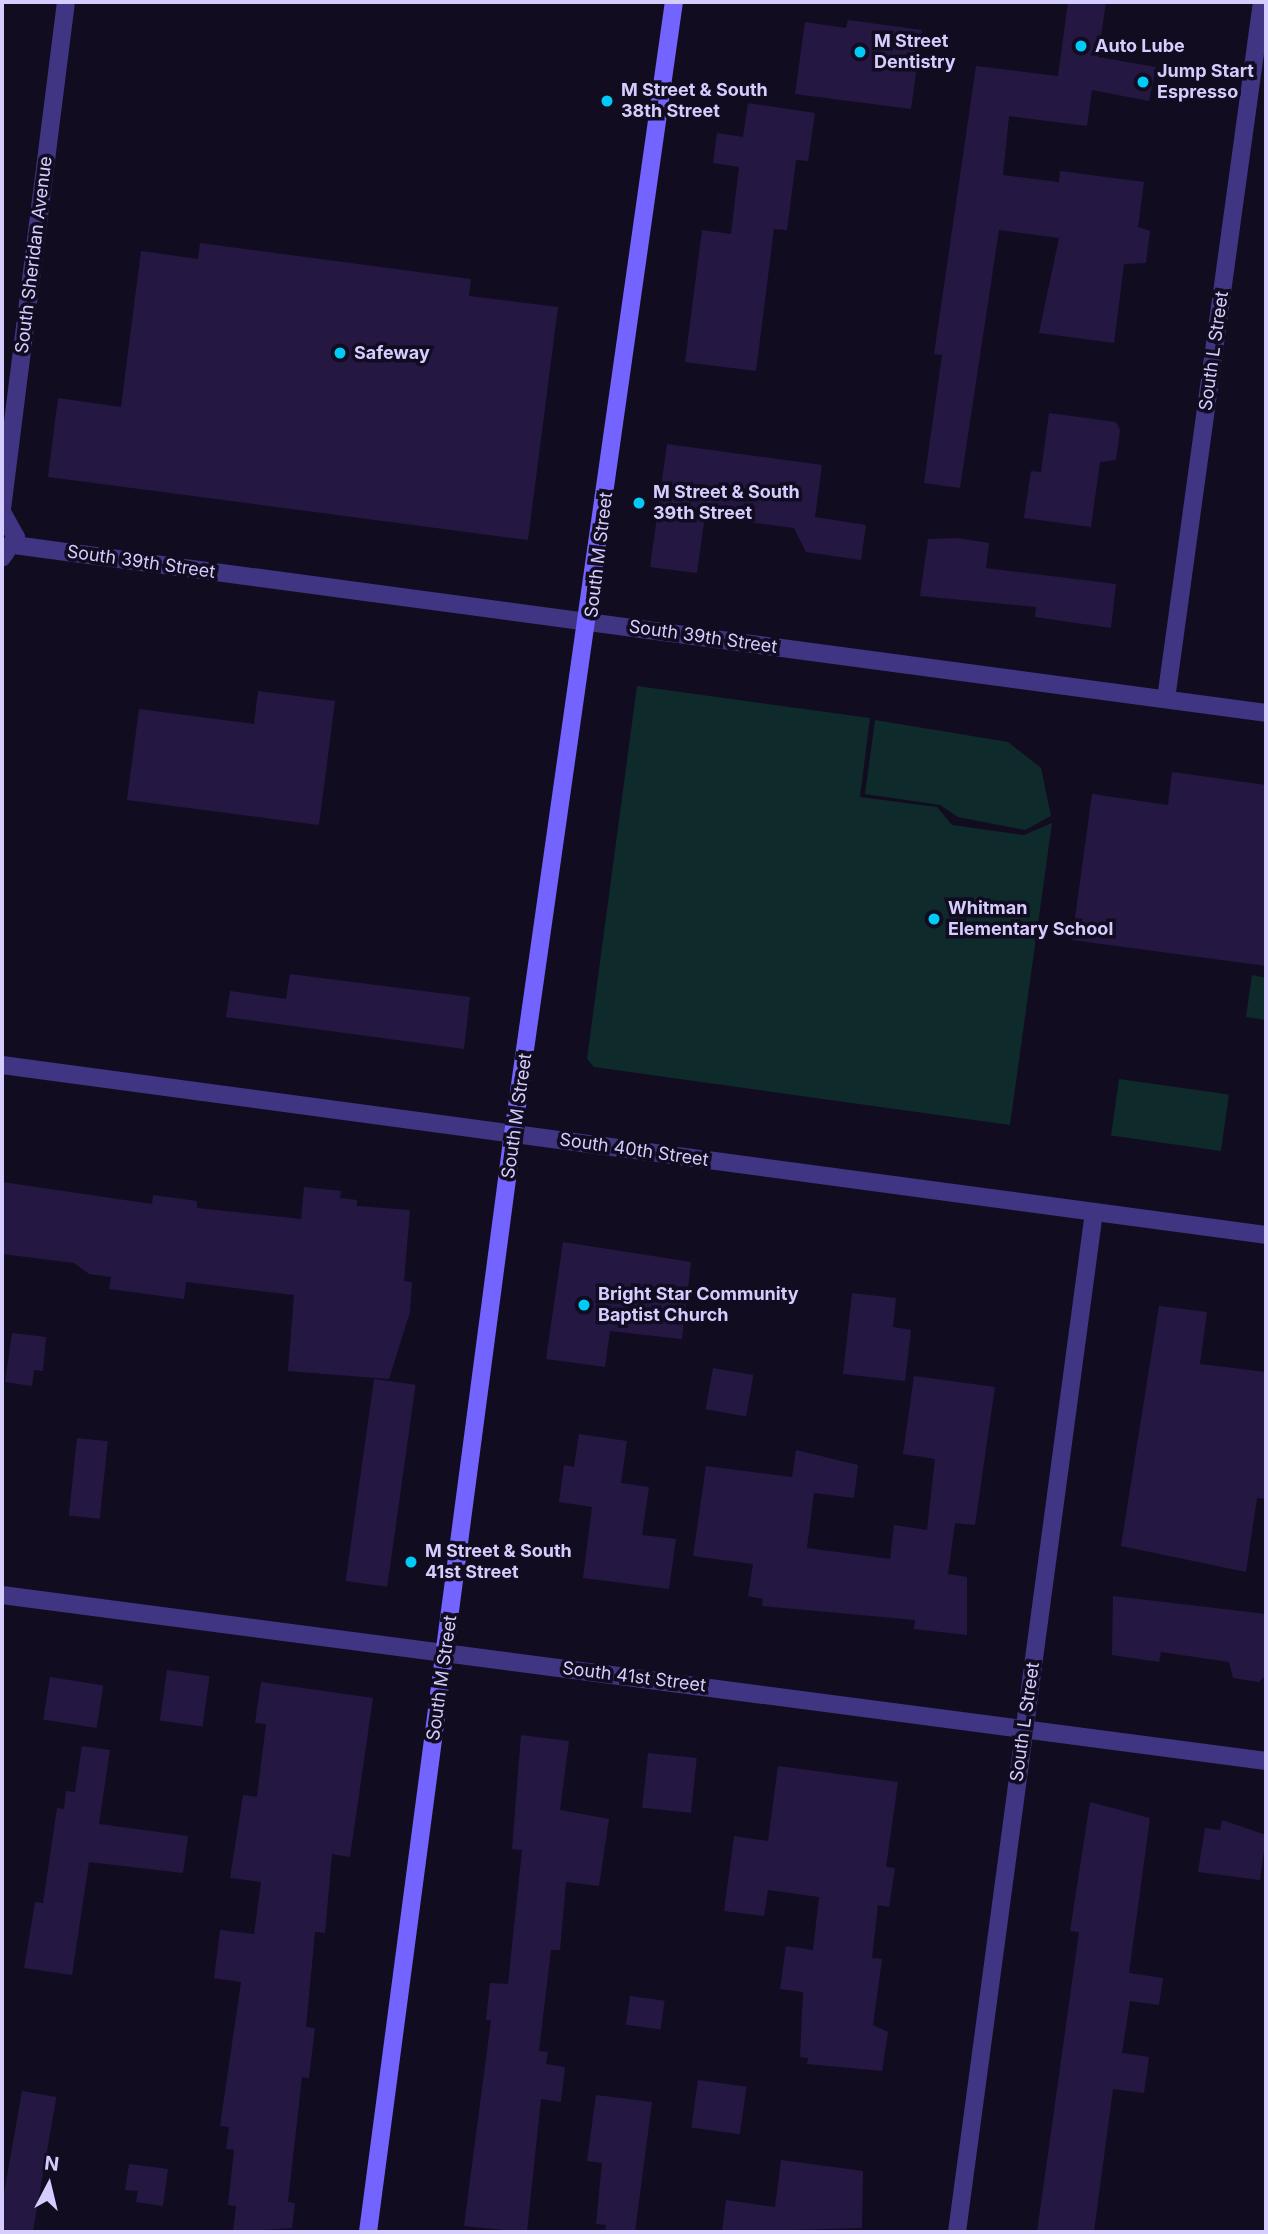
<!DOCTYPE html>
<html>
<head>
<meta charset="utf-8">
<style>
  body { margin:0 }
  #map { position:relative; width:1268px; height:2234px; overflow:hidden; background:#120c21; font-family:Inter,sans-serif }
  div>[style] { position:absolute }
  [style*='--x'] { left:calc(var(--x)*1px); top:calc(var(--y)*1px); width:calc(var(--w)*1px); rotate:calc(var(--a)*1deg) }
  .green>* { inset:0; background:#0f2a2b; transform-origin:0 0 }
  .building>* { inset:0; background:#241843; transform-origin:0 0 }
  .street>* { height:18px; margin:-9px; padding:0 9px; transform-origin:9px; border-radius:9px; background:#3f3582 }
  .secondary>* { height:18px; margin:-9px; padding:0 9px; transform-origin:9px; border-radius:9px; background:#7464ff }
  .dots>* { width:19px; height:19px; translate:-50% -50%; box-sizing:border-box; border:4px solid #120c21; border-radius:50% }
  span { translate:-50% -50%; white-space:nowrap; text-align:center; line-height:1.15; -webkit-text-stroke:7px #120c21; paint-order:stroke }
  .poi-label { font-size:18px; color:#d6cdff; font-weight:700 }
  .left { translate:0 -50%; text-align:left }
  .street-label { font-size:18px; color:#d6cdff }
  .frame { position:absolute; inset:0; border:4px solid #d6cdff; pointer-events:none }
  .north { position:absolute; left:14px; top:2150px; width:70px; height:70px; -webkit-text-stroke:5px #120c21; paint-order:stroke; rotate:7deg; font-size:19px; font-weight:700; line-height:28px; text-align:center; color:#d6cdff }
  .north::after { content:''; display:block; margin:auto; width:24px; height:32px; background:#d6cdff; clip-path:polygon(50% 0,100% 100%,50% 72%,0 100%) }
</style>
</head>
<body>
<div id="map">
  <div class="green">
    <i style="clip-path:polygon(637px 686px,870px 718px,860px 797px,937px 807px,952px 825px,1024px 835px,1052px 823px,1010px 1125px,594px 1067px,587px 1059px)"></i>
    <i style="clip-path:polygon(875px 720px,1008px 742px,1041px 768px,1051px 816px,1025px 830px,958px 817px,940px 805px,865px 794px)"></i>
    <i style="clip-path:polygon(1252px 975px,1266px 978px,1266px 1020px,1246px 1017px)"></i>
    <i style="left:1119px;top:1079px;width:111px;height:57px;rotate:8deg"></i>
  </div>
  <div class="building">
    <i style="clip-path:polygon(1068px 2px,1106px 2px,1098px 57px,1156px 67px,1149px 101px,1092px 90px,1087px 126px,1009px 116px,1003px 175px,1059px 182px,1060px 171px,1144px 182px,1138px 227px,1150px 231px,1146px 263px,1124px 264px,1114px 343px,1039px 333px,1059px 238px,999px 230px,960px 488px,924px 483px,942px 355px,934px 354px,976px 66px,1058px 76px)"></i>
    <i style="clip-path:polygon(848px 20px,922px 30px,911px 109px,795px 94px,805px 22px,846px 28px)"></i>
    <i style="clip-path:polygon(748px 103px,815px 113px,808px 161px,796px 160px,787px 230px,774px 229px,756px 371px,685px 362px,702px 230px,731px 234px,739px 167px,713px 163px,717px 133px,743px 137px)"></i>
    <i style="clip-path:polygon(200px 243px,471px 279px,469px 296px,558px 307px,528px 540px,48px 477px,58px 398px,121px 407px,141px 251px,198px 259px)"></i>
    <i style="clip-path:polygon(1049px 413px,1116px 422px,1120px 430px,1116px 460px,1100px 462px,1091px 527px,1024px 518px,1031px 471px,1041px 472px)"></i>
    <i style="clip-path:polygon(667px 444px,822px 465px,815px 517px,866px 525px,861px 560px,806px 552px,794px 528px,705px 516px,697px 573px,650px 567px)"></i>
    <i style="clip-path:polygon(956px 538px,989px 543px,986px 568px,1116px 584px,1111px 628px,1035px 617px,1036px 607px,920px 596px,928px 539px)"></i>
    <i style="clip-path:polygon(258px 691px,335px 701px,319px 825px,127px 800px,139px 709px,254px 724px)"></i>
    <i style="clip-path:polygon(1172px 772px,1266px 785px,1266px 966px,1072px 940px,1092px 794px,1168px 805px)"></i>
    <i style="clip-path:polygon(290px 974px,470px 997px,464px 1049px,226px 1017px,230px 991px,286px 999px)"></i>
    <i style="clip-path:polygon(2px 1182px,152px 1204px,153px 1195px,197px 1201px,197px 1208px,301px 1219px,304px 1187px,341px 1191px,340px 1198px,357px 1200px,357px 1206px,410px 1210px,404px 1281px,412px 1282px,410px 1312px,389px 1379px,288px 1371px,294px 1295px,186px 1282px,184px 1299px,109px 1289px,111px 1277px,89px 1274px,74px 1263px,2px 1254px)"></i>
    <i style="clip-path:polygon(563px 1242px,691px 1262px,682px 1339px,610px 1331px,605px 1367px,546px 1359px)"></i>
    <i style="clip-path:polygon(852px 1293px,896px 1298px,893px 1327px,911px 1330px,905px 1381px,843px 1374px)"></i>
    <i style="clip-path:polygon(1159px 1306px,1207px 1312px,1200px 1364px,1266px 1372px,1266px 1499px,1257px 1498px,1246px 1572px,1121px 1546px)"></i>
    <i style="clip-path:polygon(12px 1333px,46px 1337px,43px 1371px,34px 1370px,32px 1386px,5px 1382px)"></i>
    <i style="left:713px;top:1368px;width:41px;height:42px;rotate:10deg"></i>
    <i style="clip-path:polygon(914px 1376px,995px 1387px,975px 1525px,955px 1523px,948px 1574px,967px 1577px,967px 1635px,914px 1629px,915px 1620px,762px 1606px,763px 1599px,748px 1596px,753px 1564px,693px 1556px,706px 1466px,792px 1477px,796px 1450px,858px 1465px,854px 1498px,814px 1493px,807px 1548px,890px 1559px,894px 1525px,927px 1530px,935px 1459px,903px 1454px)"></i>
    <i style="left:374px;top:1379px;width:42px;height:204px;rotate:8deg"></i>
    <i style="clip-path:polygon(579px 1434px,627px 1441px,621px 1483px,649px 1487px,642px 1535px,676px 1539px,669px 1589px,583px 1578px,592px 1507px,559px 1502px,564px 1465px,574px 1467px)"></i>
    <i style="left:77px;top:1438px;width:31px;height:78px;rotate:6deg"></i>
    <i style="clip-path:polygon(1113px 1596px,1266px 1614px,1266px 1675px,1259px 1682px,1233px 1678px,1229px 1662px,1161px 1652px,1159px 1662px,1112px 1655px)"></i>
    <i style="left:167px;top:1670px;width:43px;height:51px;rotate:8deg"></i>
    <i style="left:50px;top:1677px;width:54px;height:43px;rotate:9deg"></i>
    <i style="clip-path:polygon(261px 1682px,373px 1698px,350px 1857px,332px 1854px,325px 1933px,315px 1932px,306px 2027px,315px 2028px,309px 2078px,302px 2077px,288px 2202px,295px 2203px,292px 2228px,233px 2232px,236px 2206px,228px 2205px,234px 2150px,226px 2149px,229px 2127px,220px 2126px,241px 1982px,214px 1978px,220px 1930px,254px 1934px,261px 1882px,230px 1878px,243px 1795px,257px 1797px,266px 1724px,255px 1723px)"></i>
    <i style="clip-path:polygon(521px 1735px,569px 1741px,560px 1810px,609px 1819px,599px 1886px,566px 1882px,560px 1950px,551px 1950px,539px 2051px,548px 2052px,546px 2064px,565px 2067px,561px 2102px,541px 2099px,527px 2232px,464px 2226px,491px 2020px,486px 2020px,490px 1983px,508px 1984px,522px 1850px,512px 1849px)"></i>
    <i style="clip-path:polygon(82px 1746px,110px 1750px,99px 1824px,188px 1836px,183px 1873px,89px 1862px,72px 1975px,24px 1968px,35px 1902px,43px 1903px,57px 1808px,64px 1809px,66px 1791px,75px 1792px)"></i>
    <i style="left:648px;top:1753px;width:49px;height:55px;rotate:6deg"></i>
    <i style="clip-path:polygon(778px 1766px,898px 1782px,886px 1867px,895px 1868px,889px 1907px,878px 1905px,872px 1958px,882px 1959px,873px 2025px,888px 2032px,882px 2071px,807px 2064px,808px 2058px,800px 2057px,803px 1992px,780px 1989px,786px 1946px,813px 1950px,819px 1897px,768px 1890px,764px 1916px,724px 1911px,734px 1836px,768px 1841px)"></i>
    <i style="clip-path:polygon(1090px 1802px,1150px 1818px,1129px 1973px,1163px 1978px,1159px 2005px,1130px 2001px,1122px 2053px,1149px 2057px,1144px 2093px,1113px 2089px,1094px 2232px,1037px 2232px,1079px 1932px,1070px 1931px)"></i>
    <i style="clip-path:polygon(1222px 1820px,1266px 1835px,1260px 1880px,1198px 1872px,1205px 1828px,1220px 1830px)"></i>
    <i style="left:630px;top:1996px;width:35px;height:29px;rotate:8deg"></i>
    <i style="left:698px;top:2080px;width:49px;height:48px;rotate:8deg"></i>
    <i style="left:22px;top:2091px;width:35px;height:142px;rotate:10deg"></i>
    <i style="clip-path:polygon(596px 2095px,652px 2102px,635px 2232px,605px 2232px,606px 2225px,596px 2224px,602px 2163px,587px 2161px)"></i>
    <i style="clip-path:polygon(781px 2160px,863px 2171px,862px 2228px,722px 2232px,726px 2200px,775px 2207px)"></i>
    <i style="clip-path:polygon(129px 2164px,168px 2169px,163px 2206px,136px 2202px,138px 2191px,125px 2190px)"></i>
  </div>
  <div class="street">
    <i style="--x:2;--y:509;--w:511;--a:-82.81"></i>
    <i style="--x:2;--y:512;--w:29;--a:61"></i>
    <i style="--x:16;--y:537;--w:25;--a:124"></i>
    <i style="--x:14;--y:545;--w:1263;--a:7.64"></i>
    <i style="--x:1166;--y:699;--w:704;--a:-82.16"></i>
    <i style="--x:2;--y:1065;--w:1275;--a:7.66"></i>
    <i style="--x:2;--y:1595;--w:1275;--a:7.48"></i>
    <i style="--x:957;--y:2232;--w:1029;--a:-82.35"></i>
  </div>
  <div class="secondary">
    <i style="--x:368;--y:2232;--w:1108;--a:-82.48"></i>
    <i style="--x:513;--y:1134;--w:1143;--a:-81.91"></i>
  </div>
  <div class="dots">
    <i style="left:1081px;top:46px;background:#00cbf8"></i>
    <i style="left:860px;top:52px;background:#00cbf8"></i>
    <i style="left:1143px;top:82px;background:#00cbf8"></i>
    <i style="left:607px;top:101px;background:#00cbf8"></i>
    <i style="left:340px;top:353px;background:#00cbf8"></i>
    <i style="left:639px;top:503px;background:#00cbf8"></i>
    <i style="left:934px;top:919px;background:#00cbf8"></i>
    <i style="left:584px;top:1305px;background:#00cbf8"></i>
    <i style="left:411px;top:1562px;background:#00cbf8"></i>
  </div>
  <div class="poi-label">
    <span class="left" style="left:874px;top:52px">M Street<br>Dentistry</span>
    <span class="left" style="left:1095px;top:46px">Auto Lube</span>
    <span class="left" style="left:1157px;top:82px">Jump Start<br>Espresso</span>
    <span class="left" style="left:621px;top:101px">M Street &amp; South<br>38th Street</span>
    <span class="left" style="left:354px;top:353px">Safeway</span>
    <span class="left" style="left:653px;top:503px">M Street &amp; South<br>39th Street</span>
    <span class="left" style="left:948px;top:919px">Whitman<br>Elementary School</span>
    <span class="left" style="left:598px;top:1305px">Bright Star Community<br>Baptist Church</span>
    <span class="left" style="left:425px;top:1562px">M Street &amp; South<br>41st Street</span>
  </div>
  <div class="street-label">
    <span style="left:34px;top:255px;rotate:-83deg">South Sheridan Avenue</span>
    <span style="left:1214px;top:351px;rotate:-82deg">South L Street</span>
    <span style="left:599px;top:555px;rotate:-83deg">South M Street</span>
    <span style="left:141px;top:562px;rotate:8deg">South 39th Street</span>
    <span style="left:703px;top:637px;rotate:8deg">South 39th Street</span>
    <span style="left:517px;top:1116px;rotate:-82deg">South M Street</span>
    <span style="left:634px;top:1150px;rotate:8deg">South 40th Street</span>
    <span style="left:634px;top:1677px;rotate:7deg">South 41st Street</span>
    <span style="left:442px;top:1678px;rotate:-82deg">South M Street</span>
    <span style="left:1025px;top:1722px;rotate:-82deg">South L Street</span>
  </div>
  <div class="frame"></div>
  <div class="north">N</div>
</div>
</body>
</html>
